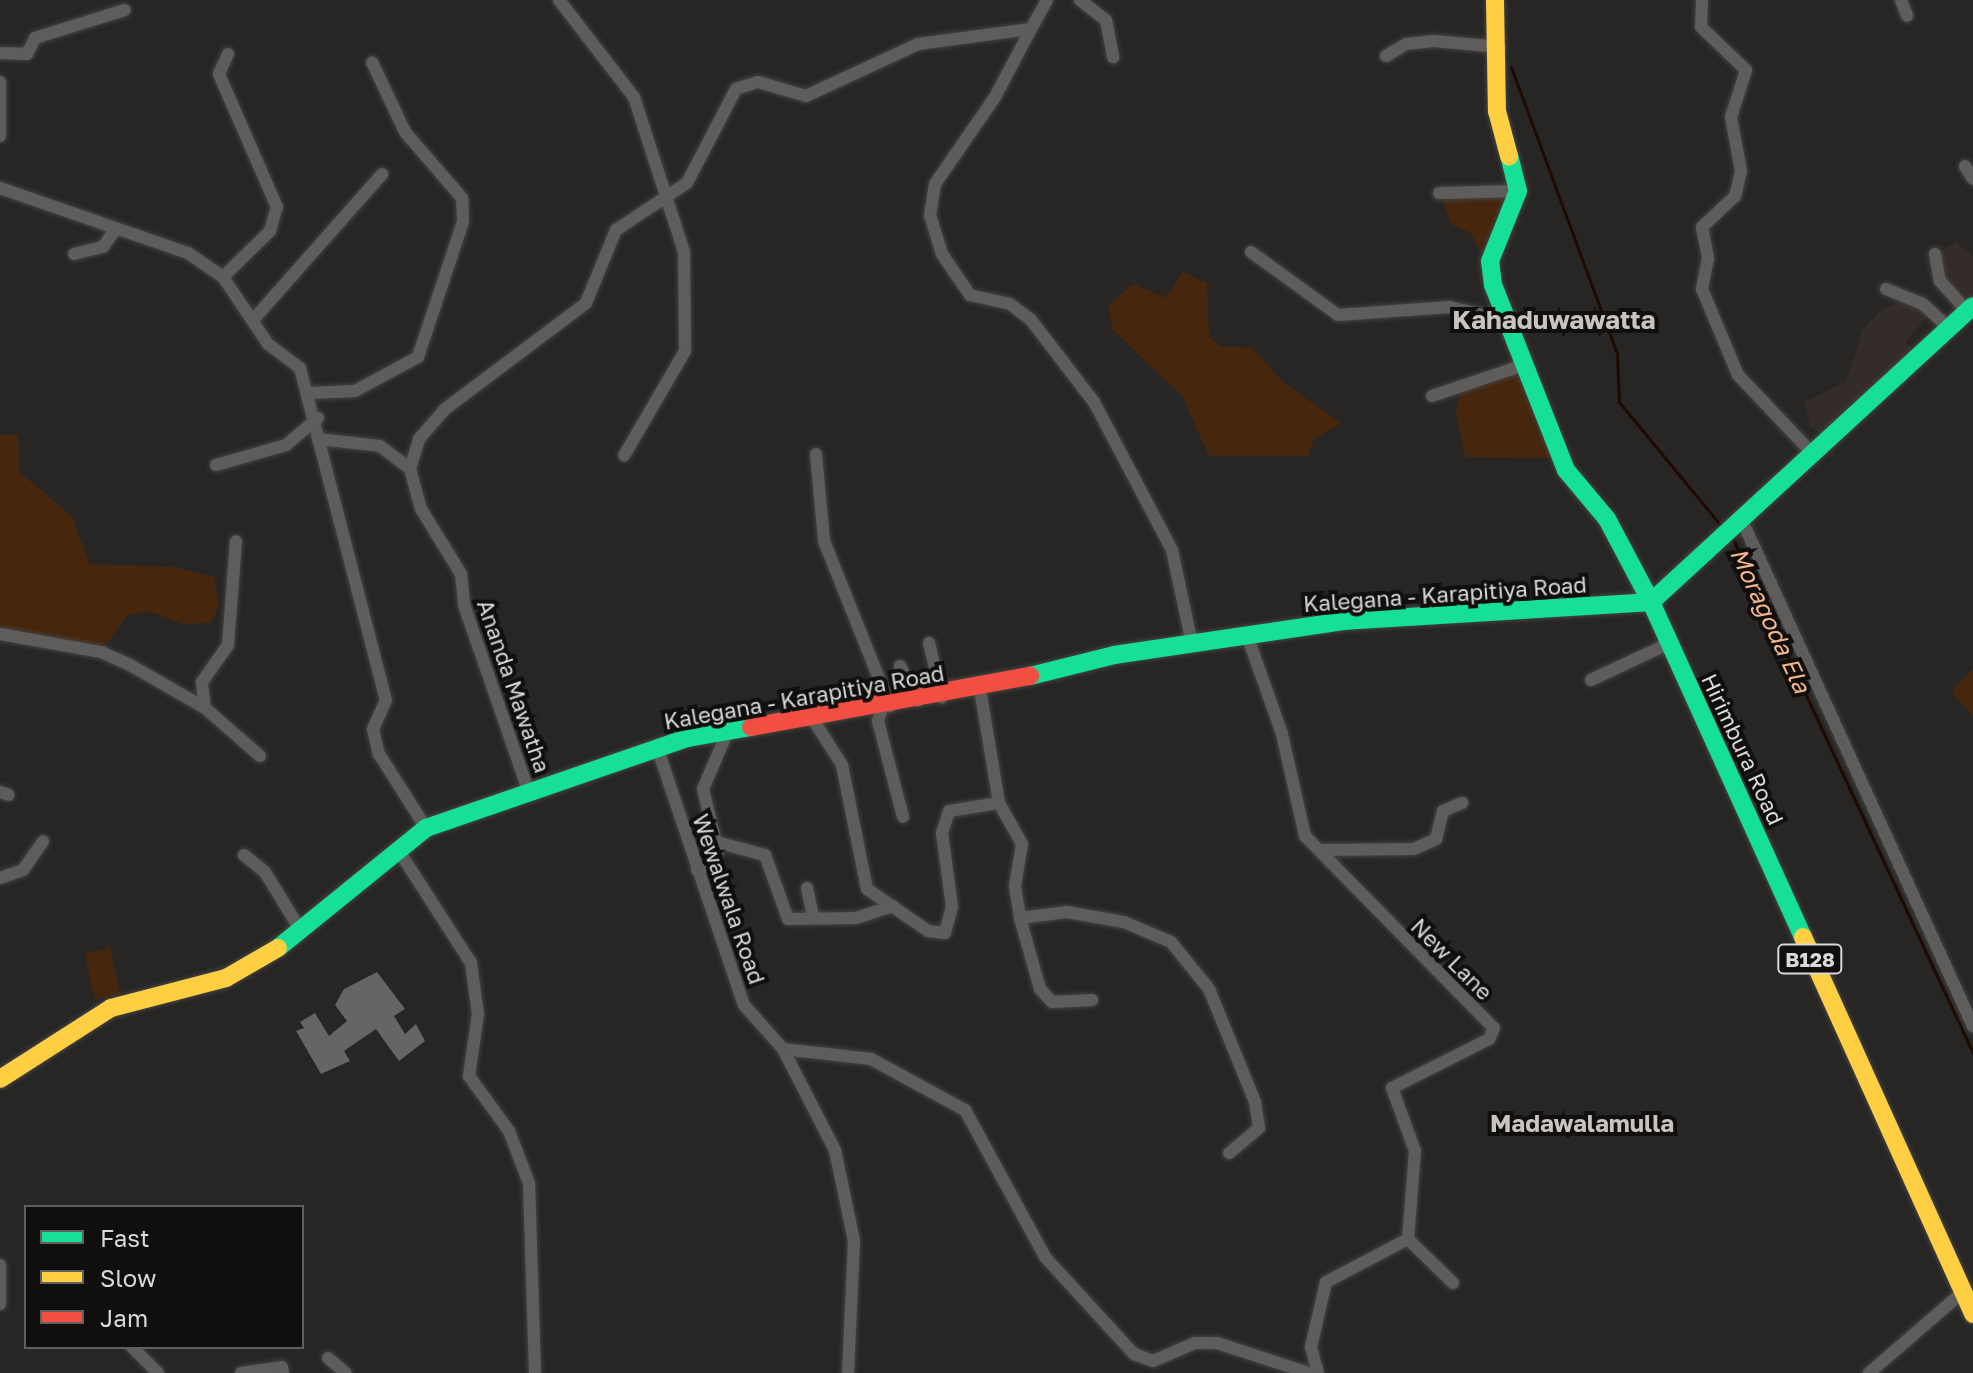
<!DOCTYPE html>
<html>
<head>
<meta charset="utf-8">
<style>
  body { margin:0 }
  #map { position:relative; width:1973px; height:1373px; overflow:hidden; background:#272625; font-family:"Golos Text",sans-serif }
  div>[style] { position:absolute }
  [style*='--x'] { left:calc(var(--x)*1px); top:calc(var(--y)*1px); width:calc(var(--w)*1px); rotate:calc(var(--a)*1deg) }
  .built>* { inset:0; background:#342c28 }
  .green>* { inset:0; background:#46260c; transform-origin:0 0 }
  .stream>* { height:3px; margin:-1.5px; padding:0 1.5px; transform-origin:1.5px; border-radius:1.5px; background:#1e0903 }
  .building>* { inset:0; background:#666565 }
  .roads { filter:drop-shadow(0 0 2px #444342) drop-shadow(0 0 2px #444342) }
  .street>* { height:12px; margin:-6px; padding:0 6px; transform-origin:6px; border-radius:6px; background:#5e5d5c }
  .fast>* { height:18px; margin:-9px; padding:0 9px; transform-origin:9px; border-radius:9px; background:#16e098 }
  .slow>* { height:18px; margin:-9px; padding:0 9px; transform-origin:9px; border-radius:9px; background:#ffcf43 }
  .jam>* { height:18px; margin:-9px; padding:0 9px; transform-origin:9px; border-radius:9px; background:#f24e42 }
  span { translate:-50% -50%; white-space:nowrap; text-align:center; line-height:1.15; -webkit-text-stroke:8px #100f0e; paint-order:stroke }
  .shield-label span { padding:2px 6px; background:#100f0e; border:2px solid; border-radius:6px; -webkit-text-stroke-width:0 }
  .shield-label { font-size:20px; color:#dbd9d8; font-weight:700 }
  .street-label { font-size:22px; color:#dbd9d8 }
  .water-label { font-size:24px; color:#f6b58a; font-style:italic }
  .neighbourhood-label { font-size:24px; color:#c7c4c2; font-weight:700 }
  .quarter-label { font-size:26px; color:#c7c4c2; font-weight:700 }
  .legend { position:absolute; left:24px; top:1205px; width:280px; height:144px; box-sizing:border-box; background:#100f0e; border:2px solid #61605f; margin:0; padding:10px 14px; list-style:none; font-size:24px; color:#dbd9d8 }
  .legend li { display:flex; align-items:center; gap:16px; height:40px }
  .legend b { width:40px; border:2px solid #61605f }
</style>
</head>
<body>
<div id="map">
  <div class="built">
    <i style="clip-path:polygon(1956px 242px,1973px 256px,1973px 306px,1951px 301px,1935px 254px)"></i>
    <i style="clip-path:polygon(1912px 297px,1931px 312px,1905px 342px,1915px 350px,1828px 438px,1810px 427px,1805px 402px,1846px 381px,1863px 329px,1883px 309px)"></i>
  </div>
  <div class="green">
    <i style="clip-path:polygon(1518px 191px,1483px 255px,1470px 232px,1452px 225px,1439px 193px)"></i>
    <i style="clip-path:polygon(1183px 272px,1207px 283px,1209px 337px,1221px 346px,1252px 348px,1284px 383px,1341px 423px,1314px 439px,1308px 456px,1209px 456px,1183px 397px,1112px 329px,1109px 307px,1119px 295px,1133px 284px,1166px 298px)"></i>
    <i style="clip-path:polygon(1524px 365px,1562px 458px,1465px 457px,1456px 412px,1461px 390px)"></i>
    <i style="clip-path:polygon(0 435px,18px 435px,19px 472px,71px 515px,90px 564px,174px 567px,214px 577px,219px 605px,211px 623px,182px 624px,150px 611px,127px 615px,101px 652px,0 634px)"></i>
    <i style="clip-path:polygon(1973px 669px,1973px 717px,1951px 691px)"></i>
    <i style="left:110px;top:948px;width:47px;height:26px;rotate:77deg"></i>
  </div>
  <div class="stream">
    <i style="--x:1511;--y:67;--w:306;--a:69.7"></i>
    <i style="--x:1617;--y:354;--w:48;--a:87.6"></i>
    <i style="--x:1619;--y:402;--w:162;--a:50.5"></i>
    <i style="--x:1733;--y:539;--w:567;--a:64.97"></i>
  </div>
  <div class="building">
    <i style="clip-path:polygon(377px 972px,405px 1009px,394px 1016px,405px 1034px,416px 1024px,425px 1041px,399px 1061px,376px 1029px,344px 1051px,350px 1061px,321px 1074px,296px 1031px,304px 1028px,300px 1022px,315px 1013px,329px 1036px,347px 1021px,335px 1005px,344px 989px)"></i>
  </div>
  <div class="roads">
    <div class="street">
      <i style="--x:559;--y:0;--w:123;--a:52.3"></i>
      <i style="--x:634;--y:97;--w:163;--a:72.1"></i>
      <i style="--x:684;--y:252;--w:99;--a:89.4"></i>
      <i style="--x:685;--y:351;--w:121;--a:120.2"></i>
      <i style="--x:1080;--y:0;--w:33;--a:38"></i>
      <i style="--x:1106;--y:20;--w:38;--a:79"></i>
      <i style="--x:1702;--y:0;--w:27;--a:92"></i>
      <i style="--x:1701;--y:27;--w:62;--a:43.7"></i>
      <i style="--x:1746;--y:70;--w:49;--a:107.7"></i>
      <i style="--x:1731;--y:117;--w:55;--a:79.5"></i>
      <i style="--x:1741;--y:171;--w:26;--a:103"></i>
      <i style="--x:1735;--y:196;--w:45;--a:136.8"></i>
      <i style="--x:1702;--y:227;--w:32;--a:79"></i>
      <i style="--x:1708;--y:258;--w:32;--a:101"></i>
      <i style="--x:1702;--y:289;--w:93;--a:67.3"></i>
      <i style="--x:1738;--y:375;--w:109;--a:46.5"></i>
      <i style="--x:1901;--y:0;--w:17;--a:69"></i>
      <i style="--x:1031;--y:29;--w:77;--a:117.9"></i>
      <i style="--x:995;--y:97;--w:106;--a:124.6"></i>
      <i style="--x:935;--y:184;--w:31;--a:99"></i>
      <i style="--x:930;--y:215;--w:41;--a:72.9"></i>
      <i style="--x:942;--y:254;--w:50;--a:55.7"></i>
      <i style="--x:970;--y:295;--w:41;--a:12.7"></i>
      <i style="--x:1010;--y:304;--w:26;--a:37"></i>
      <i style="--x:1031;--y:320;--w:103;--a:52.5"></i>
      <i style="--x:1094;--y:402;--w:167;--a:62.2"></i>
      <i style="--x:1172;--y:550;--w:95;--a:77.9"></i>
      <i style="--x:0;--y:53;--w:27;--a:2"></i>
      <i style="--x:27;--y:54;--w:18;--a:-63"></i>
      <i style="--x:35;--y:38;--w:94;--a:-17.3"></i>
      <i style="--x:1386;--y:56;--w:23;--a:-31"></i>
      <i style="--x:1406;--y:44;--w:28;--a:-6"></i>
      <i style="--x:1434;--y:41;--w:66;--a:5.2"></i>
      <i style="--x:0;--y:82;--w:54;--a:90"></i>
      <i style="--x:1965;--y:166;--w:15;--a:58"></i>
      <i style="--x:0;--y:188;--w:199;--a:19.1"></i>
      <i style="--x:188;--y:253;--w:42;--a:34.4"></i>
      <i style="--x:223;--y:277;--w:81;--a:56.1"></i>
      <i style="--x:268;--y:344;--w:40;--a:37"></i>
      <i style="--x:300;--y:368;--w:343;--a:75.5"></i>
      <i style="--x:386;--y:700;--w:32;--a:114"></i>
      <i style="--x:373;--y:729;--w:26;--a:77"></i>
      <i style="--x:379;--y:754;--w:88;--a:57.6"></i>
      <i style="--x:1439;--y:193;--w:79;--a:-1.5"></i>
      <i style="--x:1251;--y:252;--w:107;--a:35.9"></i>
      <i style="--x:1338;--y:315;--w:112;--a:-4.1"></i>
      <i style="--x:1450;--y:307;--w:56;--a:13.5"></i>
      <i style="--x:74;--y:254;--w:30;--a:-14"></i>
      <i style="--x:103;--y:247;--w:21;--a:-55"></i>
      <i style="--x:1935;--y:254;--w:27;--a:80"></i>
      <i style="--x:1940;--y:281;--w:42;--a:47.9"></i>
      <i style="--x:223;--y:277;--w:66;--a:-44.4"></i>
      <i style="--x:270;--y:231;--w:25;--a:-74"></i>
      <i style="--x:277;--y:207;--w:145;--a:-113.6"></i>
      <i style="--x:219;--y:74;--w:22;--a:-66"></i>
      <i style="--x:1886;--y:289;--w:40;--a:22"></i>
      <i style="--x:1923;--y:304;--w:35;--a:43"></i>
      <i style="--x:253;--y:320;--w:195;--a:-48.5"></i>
      <i style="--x:310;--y:393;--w:45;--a:-2.5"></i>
      <i style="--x:355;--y:391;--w:72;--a:-28.4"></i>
      <i style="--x:418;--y:357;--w:142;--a:-71.6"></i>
      <i style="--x:463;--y:222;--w:24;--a:-92"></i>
      <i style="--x:462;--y:198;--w:87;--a:-130.8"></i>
      <i style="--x:405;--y:132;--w:77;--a:-115.2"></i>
      <i style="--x:1432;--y:396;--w:97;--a:-18.6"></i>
      <i style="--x:318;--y:439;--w:62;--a:6.4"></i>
      <i style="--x:380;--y:446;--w:38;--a:37"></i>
      <i style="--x:410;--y:469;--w:41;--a:74.6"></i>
      <i style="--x:421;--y:509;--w:76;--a:58.4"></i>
      <i style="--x:461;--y:574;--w:31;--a:84"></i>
      <i style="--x:464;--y:605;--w:196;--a:70.9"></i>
      <i style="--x:816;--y:454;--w:87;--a:84.7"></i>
      <i style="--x:824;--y:541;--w:178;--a:68.2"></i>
      <i style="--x:216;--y:465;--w:73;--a:-15.9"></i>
      <i style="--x:286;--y:445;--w:42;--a:-40.2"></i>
      <i style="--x:410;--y:469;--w:31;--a:-73"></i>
      <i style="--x:419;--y:439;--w:40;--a:-49"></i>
      <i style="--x:445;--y:409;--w:176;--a:-36.9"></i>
      <i style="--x:586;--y:303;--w:79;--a:-67.7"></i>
      <i style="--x:616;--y:230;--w:85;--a:-33.5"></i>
      <i style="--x:687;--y:183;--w:106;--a:-62.5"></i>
      <i style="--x:736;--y:89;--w:23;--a:-18"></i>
      <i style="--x:758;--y:82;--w:50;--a:16.3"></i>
      <i style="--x:806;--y:96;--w:123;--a:-24.9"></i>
      <i style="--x:918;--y:44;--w:114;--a:-7.6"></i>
      <i style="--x:1031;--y:29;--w:33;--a:-61"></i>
      <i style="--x:1740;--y:516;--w:561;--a:65.45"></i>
      <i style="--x:0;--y:634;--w:103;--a:10.1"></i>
      <i style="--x:101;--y:652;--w:32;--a:24"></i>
      <i style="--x:130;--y:665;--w:86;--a:29.8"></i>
      <i style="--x:205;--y:708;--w:73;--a:41.1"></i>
      <i style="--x:1247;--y:635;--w:105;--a:70.5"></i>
      <i style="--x:1282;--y:734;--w:105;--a:77.3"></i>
      <i style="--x:1305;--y:836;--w:269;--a:45.5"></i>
      <i style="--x:1494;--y:1028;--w:12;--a:114"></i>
      <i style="--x:1489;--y:1039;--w:109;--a:153.2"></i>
      <i style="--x:1392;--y:1088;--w:67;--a:69.9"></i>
      <i style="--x:1415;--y:1151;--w:88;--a:94.5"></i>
      <i style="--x:1408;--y:1239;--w:93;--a:152.3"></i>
      <i style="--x:1326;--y:1282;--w:67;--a:103"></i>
      <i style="--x:1311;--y:1347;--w:27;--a:75"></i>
      <i style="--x:929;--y:643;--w:56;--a:76.5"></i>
      <i style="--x:900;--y:666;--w:39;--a:63"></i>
      <i style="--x:1591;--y:680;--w:85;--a:-25.1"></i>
      <i style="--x:980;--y:689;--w:116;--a:80.5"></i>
      <i style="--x:205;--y:708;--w:26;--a:-97"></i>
      <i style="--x:202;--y:682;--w:45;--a:-54.9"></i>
      <i style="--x:228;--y:645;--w:104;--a:-85.6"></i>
      <i style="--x:882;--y:708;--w:14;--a:107"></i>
      <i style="--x:878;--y:721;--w:99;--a:75.4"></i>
      <i style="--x:814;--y:721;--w:52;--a:57.5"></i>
      <i style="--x:842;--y:765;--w:126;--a:78.6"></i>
      <i style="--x:867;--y:889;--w:74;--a:34.5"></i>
      <i style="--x:928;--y:931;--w:17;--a:7"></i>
      <i style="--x:945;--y:933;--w:27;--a:-75"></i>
      <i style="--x:952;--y:907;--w:75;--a:-97.7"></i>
      <i style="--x:942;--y:833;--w:23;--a:-72"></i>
      <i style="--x:949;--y:811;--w:51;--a:-9.1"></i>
      <i style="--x:999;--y:803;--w:47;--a:60.7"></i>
      <i style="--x:1022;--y:844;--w:43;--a:99.5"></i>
      <i style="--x:1015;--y:886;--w:32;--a:81"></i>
      <i style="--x:1020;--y:918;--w:47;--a:-7.3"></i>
      <i style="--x:1067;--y:912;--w:58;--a:10"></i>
      <i style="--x:1124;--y:922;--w:51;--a:23.1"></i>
      <i style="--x:1171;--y:942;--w:60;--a:51"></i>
      <i style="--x:1209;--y:989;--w:122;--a:67.8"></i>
      <i style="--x:1255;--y:1102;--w:26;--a:81"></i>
      <i style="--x:1259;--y:1128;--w:39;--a:140"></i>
      <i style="--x:727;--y:733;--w:61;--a:113.2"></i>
      <i style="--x:703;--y:789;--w:55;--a:76.2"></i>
      <i style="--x:716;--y:842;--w:51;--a:14.9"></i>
      <i style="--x:765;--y:855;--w:68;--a:70.2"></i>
      <i style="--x:788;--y:919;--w:68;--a:-0.8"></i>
      <i style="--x:856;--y:918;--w:39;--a:-18"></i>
      <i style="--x:657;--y:747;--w:272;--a:71.4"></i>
      <i style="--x:744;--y:1005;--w:59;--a:48.4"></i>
      <i style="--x:783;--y:1049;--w:114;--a:62.8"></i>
      <i style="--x:835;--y:1150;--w:93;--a:78.2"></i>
      <i style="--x:854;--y:1241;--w:132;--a:92.6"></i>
      <i style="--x:0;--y:792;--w:9;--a:18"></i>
      <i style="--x:397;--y:848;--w:137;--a:57.2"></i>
      <i style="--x:471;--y:963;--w:51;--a:82.2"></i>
      <i style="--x:478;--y:1014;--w:63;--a:98.3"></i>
      <i style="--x:469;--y:1076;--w:68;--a:54"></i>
      <i style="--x:509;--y:1131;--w:56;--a:69"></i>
      <i style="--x:529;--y:1183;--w:190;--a:88.2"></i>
      <i style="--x:1323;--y:850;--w:91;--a:-0.6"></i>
      <i style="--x:1414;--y:849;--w:24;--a:-24"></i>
      <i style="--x:1436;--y:839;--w:29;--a:-76"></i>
      <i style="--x:1443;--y:811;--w:21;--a:-23"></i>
      <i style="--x:244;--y:855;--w:27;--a:39"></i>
      <i style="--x:265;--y:872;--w:69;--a:58.6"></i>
      <i style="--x:697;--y:870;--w:15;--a:-23"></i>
      <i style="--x:711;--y:864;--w:22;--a:-63"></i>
      <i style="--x:0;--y:878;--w:24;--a:-19"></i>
      <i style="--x:23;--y:870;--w:35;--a:-55"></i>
      <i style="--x:807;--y:888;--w:30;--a:78"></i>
      <i style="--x:1020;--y:918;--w:74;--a:74.3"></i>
      <i style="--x:1040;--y:989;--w:18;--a:47"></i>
      <i style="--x:1052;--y:1002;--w:40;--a:-2.9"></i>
      <i style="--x:783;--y:1049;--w:89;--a:6.5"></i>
      <i style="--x:871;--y:1059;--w:107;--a:28.5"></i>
      <i style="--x:965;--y:1110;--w:167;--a:61.4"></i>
      <i style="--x:1045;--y:1257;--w:132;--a:47.5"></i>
      <i style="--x:1134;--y:1354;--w:20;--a:20"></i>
      <i style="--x:1153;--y:1361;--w:46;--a:-23.2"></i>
      <i style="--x:1195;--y:1343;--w:22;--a:0"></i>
      <i style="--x:1217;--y:1343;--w:97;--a:18.1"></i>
      <i style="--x:1408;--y:1239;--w:63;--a:44.4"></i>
      <i style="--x:0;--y:1265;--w:39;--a:90"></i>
      <i style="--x:132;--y:1347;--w:37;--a:45"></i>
      <i style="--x:328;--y:1358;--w:23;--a:40"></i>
      <i style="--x:241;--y:1373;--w:41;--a:-8.3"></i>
      <i style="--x:282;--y:1367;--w:6;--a:81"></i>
      <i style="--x:1869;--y:1373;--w:124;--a:-40.8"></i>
    </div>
    <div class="fast">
      <i style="--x:1030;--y:676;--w:87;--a:-14"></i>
      <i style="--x:1114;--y:655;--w:232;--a:-8.4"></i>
      <i style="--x:1343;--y:621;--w:309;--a:-3.5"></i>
      <i style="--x:1651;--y:602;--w:94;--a:-117.9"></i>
      <i style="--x:1607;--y:519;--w:64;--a:-129.9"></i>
      <i style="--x:1566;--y:470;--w:199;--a:-111.5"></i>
      <i style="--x:1493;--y:285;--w:24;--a:-97"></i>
      <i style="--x:1490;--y:261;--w:75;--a:-68.2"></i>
      <i style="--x:1518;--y:191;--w:36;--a:-104"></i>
      <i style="--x:1803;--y:937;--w:368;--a:-114.4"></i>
      <i style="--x:1651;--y:602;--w:437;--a:-42.6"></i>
      <i style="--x:278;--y:948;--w:191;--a:-39"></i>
      <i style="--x:426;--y:828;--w:277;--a:-19"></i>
      <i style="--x:688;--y:738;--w:64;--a:-9.9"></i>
    </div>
    <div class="slow">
      <i style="--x:1495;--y:0;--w:111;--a:89"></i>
      <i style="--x:1497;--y:111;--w:47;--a:75.1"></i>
      <i style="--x:1803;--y:937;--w:414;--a:65.7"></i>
      <i style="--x:0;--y:1079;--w:132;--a:-32.6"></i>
      <i style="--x:111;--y:1008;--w:119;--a:-14.6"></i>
      <i style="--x:226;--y:978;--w:60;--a:-30"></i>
    </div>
    <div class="jam">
      <i style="--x:751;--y:727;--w:284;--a:-10.4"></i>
    </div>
  </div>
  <div class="shield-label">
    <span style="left:1810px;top:959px">B128</span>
  </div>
  <div class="street-label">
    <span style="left:1445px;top:594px;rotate:-4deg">Kalegana - Karapitiya Road</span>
    <span style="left:514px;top:686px;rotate:71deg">Ananda Mawatha</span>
    <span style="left:804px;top:697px;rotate:-10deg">Kalegana - Karapitiya Road</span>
    <span style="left:1743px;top:749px;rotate:65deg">Hirimbura Road</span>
    <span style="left:729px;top:899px;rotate:71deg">Wewalwala Road</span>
    <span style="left:1452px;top:959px;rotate:45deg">New Lane</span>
  </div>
  <div class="water-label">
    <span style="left:1771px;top:620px;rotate:65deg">Moragoda Ela</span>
  </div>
  <div class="neighbourhood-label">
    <span style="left:1582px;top:1123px">Madawalamulla</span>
  </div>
  <div class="quarter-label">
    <span style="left:1554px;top:320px">Kahaduwawatta</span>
  </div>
  <ul class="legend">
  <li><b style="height:10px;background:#16e098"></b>Fast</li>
  <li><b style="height:10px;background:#ffcf43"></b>Slow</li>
  <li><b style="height:10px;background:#f24e42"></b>Jam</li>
  </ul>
</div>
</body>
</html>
